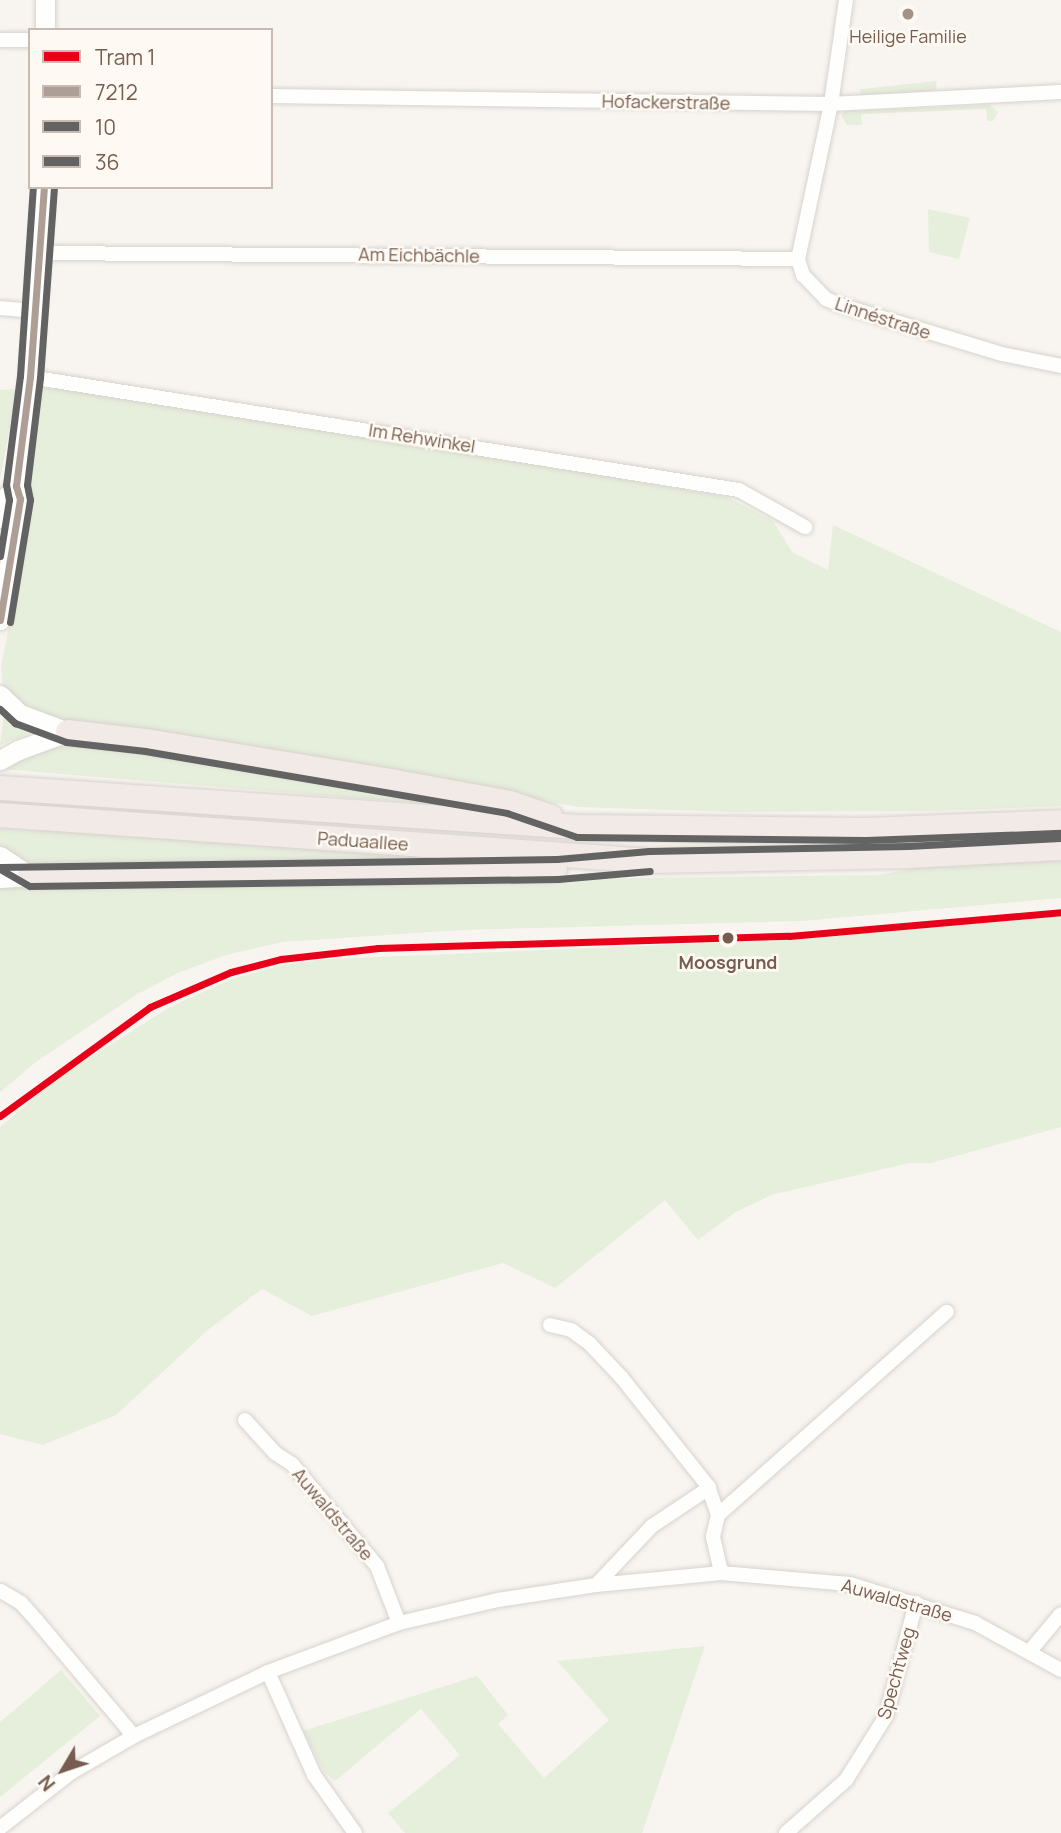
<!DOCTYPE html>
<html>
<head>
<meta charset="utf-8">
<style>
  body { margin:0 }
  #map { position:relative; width:1061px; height:1833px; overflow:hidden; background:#f8f5f0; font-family:Manrope,sans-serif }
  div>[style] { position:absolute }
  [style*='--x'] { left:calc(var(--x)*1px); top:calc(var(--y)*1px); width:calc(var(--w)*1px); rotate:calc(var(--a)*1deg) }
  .green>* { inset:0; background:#e6eedc; transform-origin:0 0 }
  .roads { filter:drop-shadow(0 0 2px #d8d2ce) drop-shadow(0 0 2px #d8d2ce) }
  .street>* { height:14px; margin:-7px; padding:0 7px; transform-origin:7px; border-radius:7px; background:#fefefd }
  .secondary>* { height:19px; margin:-9.5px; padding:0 9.5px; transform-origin:9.5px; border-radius:9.5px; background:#fefefd }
  .highway>* { height:24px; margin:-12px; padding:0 12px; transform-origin:12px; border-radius:12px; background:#f1eae7 }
  .bus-1>* { height:7px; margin:-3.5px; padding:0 3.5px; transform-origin:3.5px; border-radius:3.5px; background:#ad9e96 }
  .bus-2>* { height:7px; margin:-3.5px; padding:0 3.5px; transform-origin:3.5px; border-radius:3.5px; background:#646363 }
  .bus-3>* { height:7px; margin:-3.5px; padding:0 3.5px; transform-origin:3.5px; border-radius:3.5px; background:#646363 }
  .tram-1>* { height:7px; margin:-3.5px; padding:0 3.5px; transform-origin:3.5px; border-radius:3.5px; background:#e8001b }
  .dots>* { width:19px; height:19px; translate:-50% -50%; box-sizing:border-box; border:4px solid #fefaf3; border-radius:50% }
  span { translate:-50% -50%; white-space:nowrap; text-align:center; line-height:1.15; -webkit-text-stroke:5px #fefaf3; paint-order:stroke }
  .poi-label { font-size:18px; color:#775d50 }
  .street-label { font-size:18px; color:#775d50 }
  .stop-label { font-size:18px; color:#775d50; font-weight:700 }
  .legend { position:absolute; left:28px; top:28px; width:245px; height:161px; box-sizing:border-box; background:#fefaf3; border:2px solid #c8bbb2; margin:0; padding:9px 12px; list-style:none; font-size:21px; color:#775d50 }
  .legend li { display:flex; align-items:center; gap:14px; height:35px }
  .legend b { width:35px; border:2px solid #c8bbb2 }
  .north { position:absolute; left:28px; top:1735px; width:70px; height:70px; -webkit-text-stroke:5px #fefaf3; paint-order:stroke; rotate:231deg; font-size:19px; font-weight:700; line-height:28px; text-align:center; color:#775d50 }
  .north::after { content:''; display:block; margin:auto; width:24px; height:32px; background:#775d50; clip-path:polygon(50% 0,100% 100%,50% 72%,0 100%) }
</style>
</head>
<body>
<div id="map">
  <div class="green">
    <i style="left:936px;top:81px;width:9px;height:76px;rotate:84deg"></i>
    <i style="clip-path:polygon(990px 105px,998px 112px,993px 121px,987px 121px,986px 109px,861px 114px,862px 125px,847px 125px,841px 115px,845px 111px)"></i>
    <i style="clip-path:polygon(928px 209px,970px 218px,959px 259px,929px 252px)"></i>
    <i style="clip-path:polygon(54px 387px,413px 442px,727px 497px,773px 521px,792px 552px,828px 570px,833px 525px,1061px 632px,1061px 806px,932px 811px,734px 812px,579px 807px,66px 722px,22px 709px,3px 688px,1px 666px,26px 544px,37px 399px,41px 388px)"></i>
    <i style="clip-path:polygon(18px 389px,15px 401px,0 479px,0 390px)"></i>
    <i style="clip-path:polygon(4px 713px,18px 723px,37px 730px,0 745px)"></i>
    <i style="clip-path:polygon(84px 741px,487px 809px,0 769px,62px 743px)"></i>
    <i style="clip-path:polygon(78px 798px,351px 820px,1061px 830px,1061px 836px,910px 843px,693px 844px,521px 837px,78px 806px)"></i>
    <i style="clip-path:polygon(0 828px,74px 831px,455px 858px,36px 865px,0 849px)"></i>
    <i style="clip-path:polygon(1061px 858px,1061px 898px,803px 921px,460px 930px,283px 942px,226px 955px,178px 973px,136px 995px,36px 1062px,0 1092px,0 886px,878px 875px,923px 867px)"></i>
    <i style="clip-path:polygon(1061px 916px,1061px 1127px,931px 1163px,910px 1163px,771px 1195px,736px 1212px,698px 1240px,665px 1200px,555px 1288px,503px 1263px,312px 1316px,262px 1289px,208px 1330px,116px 1415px,43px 1445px,0 1434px,0 1127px,59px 1077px,170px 1007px,229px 980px,282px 965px,330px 959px,805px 939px)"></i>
    <i style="clip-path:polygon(705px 1646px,642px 1833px,405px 1833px,388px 1813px,460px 1755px,421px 1709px,335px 1781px,324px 1772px,303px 1731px,477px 1676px,508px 1715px,498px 1724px,544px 1778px,609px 1720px,557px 1661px)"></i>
    <i style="clip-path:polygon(61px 1670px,100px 1716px,0 1797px,0 1722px)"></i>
  </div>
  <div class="roads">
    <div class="street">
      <i style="--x:846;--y:0;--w:105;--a:98.2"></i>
      <i style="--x:831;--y:104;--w:158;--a:102"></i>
      <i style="--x:798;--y:259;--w:17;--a:73"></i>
      <i style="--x:803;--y:275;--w:33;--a:46"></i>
      <i style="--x:826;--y:299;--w:18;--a:22"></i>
      <i style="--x:843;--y:306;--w:166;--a:16.8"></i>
      <i style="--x:1002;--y:354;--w:60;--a:11.5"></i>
      <i style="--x:0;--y:40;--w:30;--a:0"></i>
      <i style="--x:271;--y:96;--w:560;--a:0.82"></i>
      <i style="--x:831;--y:104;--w:230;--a:-3"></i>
      <i style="--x:40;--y:253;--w:758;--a:0.45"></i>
      <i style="--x:0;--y:308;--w:36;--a:5"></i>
      <i style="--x:30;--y:377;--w:718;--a:9.06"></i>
      <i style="--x:739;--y:490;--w:76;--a:29.3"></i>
      <i style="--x:550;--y:1325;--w:22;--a:13"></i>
      <i style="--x:571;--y:1330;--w:24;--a:36"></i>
      <i style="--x:590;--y:1344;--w:47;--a:46.7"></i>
      <i style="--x:622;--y:1378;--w:138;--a:51.5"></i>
      <i style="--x:708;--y:1486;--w:31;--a:71"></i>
      <i style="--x:245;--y:1420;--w:45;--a:47.7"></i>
      <i style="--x:275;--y:1453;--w:20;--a:33"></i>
      <i style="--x:292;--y:1464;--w:133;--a:50.2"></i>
      <i style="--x:377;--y:1566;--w:61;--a:68.9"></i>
      <i style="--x:718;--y:1515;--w:306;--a:-41.6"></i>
      <i style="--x:718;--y:1515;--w:23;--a:103"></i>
      <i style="--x:713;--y:1537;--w:37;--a:77"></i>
      <i style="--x:596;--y:1585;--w:81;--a:-46.5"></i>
      <i style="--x:652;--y:1526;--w:69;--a:-33.7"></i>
      <i style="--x:1;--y:1591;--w:23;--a:31"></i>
      <i style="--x:21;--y:1603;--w:24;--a:48"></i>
      <i style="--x:37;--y:1621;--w:150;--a:49.9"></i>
      <i style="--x:1030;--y:1651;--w:48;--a:-50"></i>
      <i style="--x:268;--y:1672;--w:113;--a:65.9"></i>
      <i style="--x:314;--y:1775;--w:71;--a:54.7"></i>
      <i style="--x:0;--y:1828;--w:91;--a:-37.9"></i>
      <i style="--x:72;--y:1772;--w:72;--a:-30.1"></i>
      <i style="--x:134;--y:1736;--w:148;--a:-25.5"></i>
      <i style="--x:268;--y:1672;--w:140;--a:-20.5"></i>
      <i style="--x:399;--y:1623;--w:102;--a:-13.1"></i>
      <i style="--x:498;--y:1600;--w:99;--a:-8.7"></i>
      <i style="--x:596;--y:1585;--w:126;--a:-5.5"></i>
      <i style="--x:721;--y:1573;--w:129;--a:4.9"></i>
      <i style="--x:850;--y:1584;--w:131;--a:17.3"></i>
      <i style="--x:975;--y:1623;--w:98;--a:28.7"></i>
      <i style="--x:786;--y:1833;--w:80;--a:-41.5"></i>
      <i style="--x:846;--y:1780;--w:75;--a:-58"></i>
      <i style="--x:886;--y:1716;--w:117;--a:-75.1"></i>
    </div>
    <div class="secondary">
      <i style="--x:45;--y:0;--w:30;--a:90"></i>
      <i style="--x:0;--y:518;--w:22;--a:-74"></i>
      <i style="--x:6;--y:497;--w:15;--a:-48"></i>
      <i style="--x:0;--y:620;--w:123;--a:-80.6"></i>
      <i style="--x:20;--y:499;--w:14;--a:-107"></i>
      <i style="--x:16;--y:486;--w:110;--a:-82.7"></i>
      <i style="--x:30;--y:377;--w:191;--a:-85.8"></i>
      <i style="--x:0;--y:695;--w:28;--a:44"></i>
      <i style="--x:20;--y:714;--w:51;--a:20.6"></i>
      <i style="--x:0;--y:760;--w:21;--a:-29"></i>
      <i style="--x:18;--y:750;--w:53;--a:-19.8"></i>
      <i style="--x:0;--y:856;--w:36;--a:34"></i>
      <i style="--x:0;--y:878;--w:30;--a:-4"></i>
    </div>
    <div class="highway">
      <i style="--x:68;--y:732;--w:79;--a:6.6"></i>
      <i style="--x:146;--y:741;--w:253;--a:9.3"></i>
      <i style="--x:396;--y:782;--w:116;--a:10.4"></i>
      <i style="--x:510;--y:803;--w:43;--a:18.9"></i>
      <i style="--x:0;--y:788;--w:579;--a:3.86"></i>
      <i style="--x:578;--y:827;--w:288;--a:0.6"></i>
      <i style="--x:866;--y:830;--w:195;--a:-2.3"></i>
      <i style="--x:0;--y:815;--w:651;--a:4.05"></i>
      <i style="--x:649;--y:861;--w:259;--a:-1.1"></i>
      <i style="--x:908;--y:856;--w:153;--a:-3"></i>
      <i style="--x:30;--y:876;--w:525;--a:-0.76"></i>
    </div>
  </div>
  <div class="bus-1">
    <i style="--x:0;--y:620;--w:123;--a:-80.6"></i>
    <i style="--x:20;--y:499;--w:14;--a:-107"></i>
    <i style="--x:16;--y:486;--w:110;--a:-82.7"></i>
    <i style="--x:30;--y:377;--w:191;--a:-85.8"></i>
  </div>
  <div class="bus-2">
    <i style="--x:10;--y:622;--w:124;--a:-80.7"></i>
    <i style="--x:30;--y:500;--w:15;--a:-101"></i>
    <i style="--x:27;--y:485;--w:108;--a:-83.1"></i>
    <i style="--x:40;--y:378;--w:191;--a:-85.8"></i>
    <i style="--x:0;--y:709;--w:21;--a:43"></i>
    <i style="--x:15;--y:723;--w:54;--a:20.4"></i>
    <i style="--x:66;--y:742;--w:80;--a:6.5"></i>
    <i style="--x:145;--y:751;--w:367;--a:9.7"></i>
    <i style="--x:507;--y:813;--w:74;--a:18.9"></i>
    <i style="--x:577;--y:837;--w:289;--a:0.6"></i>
    <i style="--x:866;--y:840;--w:195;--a:-2.1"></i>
    <i style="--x:0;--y:869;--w:34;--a:30"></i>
    <i style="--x:30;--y:886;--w:528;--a:-0.76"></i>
    <i style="--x:558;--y:879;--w:92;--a:-5"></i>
  </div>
  <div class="bus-3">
    <i style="--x:0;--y:556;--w:57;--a:-80.9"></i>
    <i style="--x:9;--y:500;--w:15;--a:-101"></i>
    <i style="--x:6;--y:485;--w:110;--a:-82.7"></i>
    <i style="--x:20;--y:376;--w:189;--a:-86.1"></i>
    <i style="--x:0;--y:867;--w:557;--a:-0.82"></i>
    <i style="--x:557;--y:859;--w:92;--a:-5"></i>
    <i style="--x:649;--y:851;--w:259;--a:-1.1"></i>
    <i style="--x:908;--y:846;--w:152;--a:-3"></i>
  </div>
  <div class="tram-1">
    <i style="--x:0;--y:1116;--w:185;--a:-36"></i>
    <i style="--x:150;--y:1007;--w:88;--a:-23.4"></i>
    <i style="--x:231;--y:972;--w:52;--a:-14.6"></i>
    <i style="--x:281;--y:959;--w:98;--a:-6.5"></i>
    <i style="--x:378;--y:948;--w:411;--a:-1.7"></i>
    <i style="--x:789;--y:936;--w:273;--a:-5"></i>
  </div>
  <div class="dots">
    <i style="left:908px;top:14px;background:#a49288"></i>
    <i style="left:728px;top:938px;background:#775d50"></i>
  </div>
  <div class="poi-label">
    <span style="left:908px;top:36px">Heilige Familie</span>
  </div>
  <div class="street-label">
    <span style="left:666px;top:102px;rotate:1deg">Hofackerstraße</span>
    <span style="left:419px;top:255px;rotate:1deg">Am Eichbächle</span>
    <span style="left:883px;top:318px;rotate:18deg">Linnéstraße</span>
    <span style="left:422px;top:438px;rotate:9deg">Im Rehwinkel</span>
    <span style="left:363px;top:841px;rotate:4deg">Paduaallee</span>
    <span style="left:333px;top:1514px;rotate:50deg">Auwaldstraße</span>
    <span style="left:897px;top:1600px;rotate:16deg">Auwaldstraße</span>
    <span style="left:896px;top:1673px;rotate:-74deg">Spechtweg</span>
  </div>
  <div class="stop-label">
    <span style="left:728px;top:962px">Moosgrund</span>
  </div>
  <ul class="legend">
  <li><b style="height:9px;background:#e8001b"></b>Tram 1</li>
  <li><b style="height:9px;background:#ad9e96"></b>7212</li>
  <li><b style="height:9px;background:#646363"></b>10</li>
  <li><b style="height:9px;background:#646363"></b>36</li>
  </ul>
  <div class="north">N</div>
</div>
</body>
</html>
